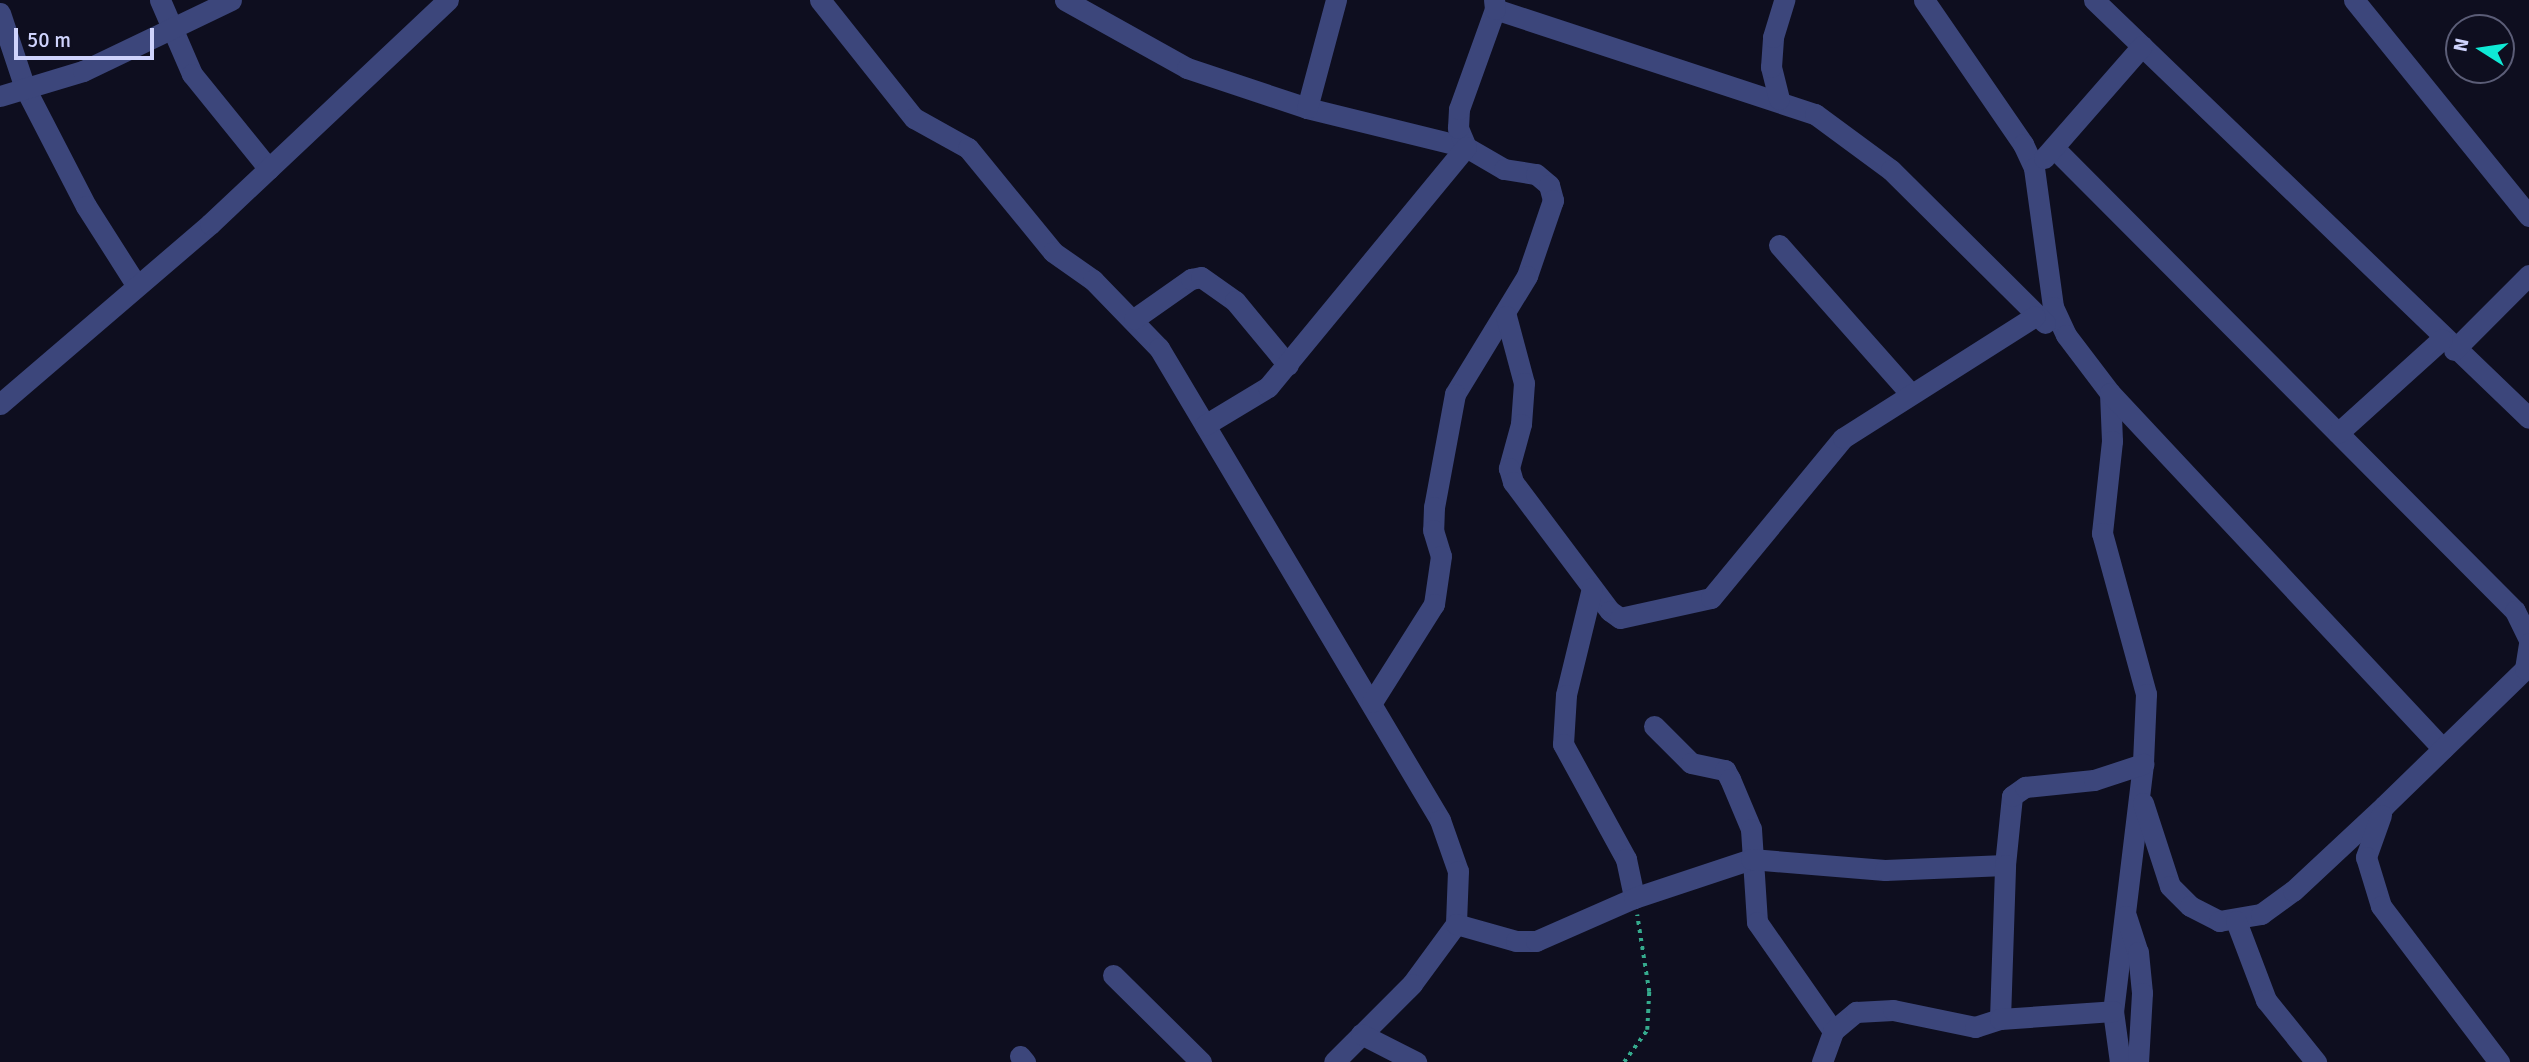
<!DOCTYPE html>
<html>
<head>
<meta charset="utf-8">
<style>
  body { margin:0 }
  #map { position:relative; width:2529px; height:1062px; overflow:hidden; background:#0e0e1f; font-family:Signika,sans-serif }
  div>[style] { position:absolute }
  [style*='--x'] { left:calc(var(--x)*1px); top:calc(var(--y)*1px); width:calc(var(--w)*1px); rotate:calc(var(--a)*1deg) }
  .path>* { height:3.5px; margin-top:-1.75px; transform-origin:0; background:repeating-linear-gradient(90deg,#35aa8d 0 3.5px,transparent 0 8.5px) }
  .minor>* { height:21px; margin:-10.5px; padding:0 10.5px; transform-origin:10.5px; border-radius:10.5px; background:#3c467b }
  span { translate:-50% -50%; white-space:nowrap; text-align:center; line-height:1.15; -webkit-text-stroke:5px #0e0e1f; paint-order:stroke }
  .north { position:absolute; left:2445px; top:14px; width:70px; height:70px; box-sizing:border-box; background:#0e0e1f; border:2px solid #5b5d77; border-radius:50%; rotate:282deg; font-size:19px; font-weight:700; line-height:28px; text-align:center; color:#cfd3fc }
  .north::after { content:''; display:block; margin:auto; width:24px; height:32px; background:#0fe9d5; clip-path:polygon(50% 0,100% 100%,50% 72%,0 100%) }
  .scale { position:absolute; left:14px; top:28px; width:140px; height:32px; box-sizing:border-box; border:4px solid #cfd3fc; border-top:0; padding-left:9px; font-size:21px; line-height:24px; white-space:nowrap; color:#cfd3fc; -webkit-text-stroke:5px #0e0e1f; paint-order:stroke }
</style>
</head>
<body>
<div id="map">
  <div class="path">
    <i style="--x:1624;--y:1062;--w:39;--a:-54"></i>
    <i style="--x:1647;--y:1030;--w:38;--a:-87"></i>
    <i style="--x:1649;--y:992;--w:78;--a:-98.9"></i>
  </div>
  <div class="minor">
    <i style="--x:160;--y:0;--w:81;--a:66.6"></i>
    <i style="--x:192;--y:74;--w:122;--a:51"></i>
    <i style="--x:820;--y:0;--w:151;--a:51.5"></i>
    <i style="--x:914;--y:118;--w:62;--a:29.1"></i>
    <i style="--x:968;--y:148;--w:134;--a:50.7"></i>
    <i style="--x:1053;--y:252;--w:49;--a:35"></i>
    <i style="--x:1093;--y:280;--w:95;--a:45.9"></i>
    <i style="--x:1159;--y:348;--w:549;--a:59.23"></i>
    <i style="--x:1440;--y:820;--w:54;--a:70.6"></i>
    <i style="--x:1458;--y:871;--w:53;--a:92.2"></i>
    <i style="--x:1456;--y:924;--w:74;--a:126.3"></i>
    <i style="--x:1412;--y:984;--w:110;--a:135"></i>
    <i style="--x:1065;--y:0;--w:140;--a:29.1"></i>
    <i style="--x:1187;--y:68;--w:126;--a:18.4"></i>
    <i style="--x:1307;--y:108;--w:164;--a:13.8"></i>
    <i style="--x:1466;--y:147;--w:44;--a:30.1"></i>
    <i style="--x:1504;--y:169;--w:32;--a:9"></i>
    <i style="--x:1536;--y:174;--w:17;--a:40"></i>
    <i style="--x:1549;--y:185;--w:16;--a:75"></i>
    <i style="--x:1553;--y:200;--w:80;--a:108.9"></i>
    <i style="--x:1527;--y:276;--w:138;--a:121.4"></i>
    <i style="--x:1455;--y:394;--w:115;--a:100.5"></i>
    <i style="--x:1434;--y:507;--w:23;--a:92"></i>
    <i style="--x:1433;--y:530;--w:27;--a:73"></i>
    <i style="--x:1441;--y:556;--w:49;--a:98.3"></i>
    <i style="--x:1434;--y:604;--w:116;--a:122.3"></i>
    <i style="--x:1924;--y:0;--w:175;--a:55.5"></i>
    <i style="--x:2023;--y:144;--w:26;--a:65"></i>
    <i style="--x:2034;--y:168;--w:140;--a:82.2"></i>
    <i style="--x:2053;--y:307;--w:31;--a:65"></i>
    <i style="--x:2066;--y:335;--w:73;--a:52.8"></i>
    <i style="--x:2110;--y:393;--w:48;--a:87.6"></i>
    <i style="--x:2112;--y:441;--w:93;--a:96.2"></i>
    <i style="--x:2102;--y:533;--w:167;--a:74.7"></i>
    <i style="--x:2146;--y:694;--w:70;--a:92.5"></i>
    <i style="--x:2143;--y:764;--w:249;--a:96.9"></i>
    <i style="--x:2113;--y:1011;--w:51;--a:82.2"></i>
    <i style="--x:2094;--y:0;--w:603;--a:43.86"></i>
    <i style="--x:2354;--y:0;--w:278;--a:51"></i>
    <i style="--x:1495;--y:9;--w:337;--a:18.2"></i>
    <i style="--x:1815;--y:114;--w:94;--a:36.4"></i>
    <i style="--x:1891;--y:170;--w:217;--a:44.8"></i>
    <i style="--x:0;--y:13;--w:79;--a:71.6"></i>
    <i style="--x:25;--y:88;--w:133;--a:62.7"></i>
    <i style="--x:86;--y:206;--w:91;--a:57.5"></i>
    <i style="--x:0;--y:96;--w:87;--a:-16.8"></i>
    <i style="--x:83;--y:71;--w:164;--a:-25.6"></i>
    <i style="--x:1779;--y:99;--w:33;--a:-104"></i>
    <i style="--x:1771;--y:67;--w:30;--a:-86"></i>
    <i style="--x:1773;--y:37;--w:39;--a:-73"></i>
    <i style="--x:1307;--y:108;--w:112;--a:-75"></i>
    <i style="--x:1466;--y:147;--w:21;--a:-113"></i>
    <i style="--x:1458;--y:128;--w:19;--a:-87"></i>
    <i style="--x:1459;--y:109;--w:106;--a:-70.2"></i>
    <i style="--x:1495;--y:9;--w:9;--a:-96"></i>
    <i style="--x:2054;--y:148;--w:653;--a:45.12"></i>
    <i style="--x:2515;--y:611;--w:32;--a:64"></i>
    <i style="--x:2044;--y:158;--w:149;--a:-48.8"></i>
    <i style="--x:1779;--y:245;--w:198;--a:48.5"></i>
    <i style="--x:1506;--y:316;--w:69;--a:75"></i>
    <i style="--x:1524;--y:383;--w:41;--a:94.2"></i>
    <i style="--x:1521;--y:424;--w:46;--a:105.3"></i>
    <i style="--x:1509;--y:468;--w:15;--a:74"></i>
    <i style="--x:1513;--y:482;--w:161;--a:53.1"></i>
    <i style="--x:1610;--y:611;--w:12;--a:35"></i>
    <i style="--x:1620;--y:618;--w:93;--a:-12.4"></i>
    <i style="--x:1711;--y:598;--w:207;--a:-50.5"></i>
    <i style="--x:1843;--y:438;--w:227;--a:-32.4"></i>
    <i style="--x:1134;--y:319;--w:70;--a:-35.1"></i>
    <i style="--x:1191;--y:279;--w:10;--a:-11"></i>
    <i style="--x:1201;--y:277;--w:42;--a:35.2"></i>
    <i style="--x:1235;--y:301;--w:83;--a:50.4"></i>
    <i style="--x:2454;--y:350;--w:106;--a:-45"></i>
    <i style="--x:2110;--y:393;--w:487;--a:46.9"></i>
    <i style="--x:0;--y:404;--w:277;--a:-40.6"></i>
    <i style="--x:210;--y:224;--w:327;--a:-43.3"></i>
    <i style="--x:1205;--y:425;--w:74;--a:-31.1"></i>
    <i style="--x:1268;--y:387;--w:311;--a:-50.5"></i>
    <i style="--x:2338;--y:433;--w:140;--a:-42.1"></i>
    <i style="--x:1592;--y:588;--w:110;--a:103.7"></i>
    <i style="--x:1566;--y:695;--w:49;--a:93.5"></i>
    <i style="--x:1563;--y:744;--w:131;--a:61.3"></i>
    <i style="--x:1626;--y:859;--w:40;--a:78"></i>
    <i style="--x:1654;--y:726;--w:52;--a:45"></i>
    <i style="--x:1691;--y:763;--w:35;--a:12"></i>
    <i style="--x:1725;--y:770;--w:10;--a:61"></i>
    <i style="--x:1730;--y:779;--w:54;--a:67.2"></i>
    <i style="--x:1751;--y:829;--w:93;--a:86.3"></i>
    <i style="--x:1757;--y:922;--w:133;--a:55.1"></i>
    <i style="--x:2143;--y:803;--w:87;--a:72"></i>
    <i style="--x:2170;--y:886;--w:28;--a:45"></i>
    <i style="--x:2190;--y:906;--w:33;--a:27"></i>
    <i style="--x:2219;--y:921;--w:43;--a:-9.5"></i>
    <i style="--x:2261;--y:914;--w:39;--a:-36"></i>
    <i style="--x:2293;--y:891;--w:125;--a:-43"></i>
    <i style="--x:2384;--y:806;--w:197;--a:-44.2"></i>
    <i style="--x:2525;--y:669;--w:26;--a:-81"></i>
    <i style="--x:2381;--y:815;--w:45;--a:109.7"></i>
    <i style="--x:2366;--y:857;--w:51;--a:73"></i>
    <i style="--x:2381;--y:906;--w:196;--a:52.9"></i>
    <i style="--x:2126;--y:916;--w:38;--a:72"></i>
    <i style="--x:2138;--y:952;--w:41;--a:84.4"></i>
    <i style="--x:2142;--y:993;--w:69;--a:93.3"></i>
    <i style="--x:2236;--y:921;--w:85;--a:69.2"></i>
    <i style="--x:2266;--y:1000;--w:80;--a:51.1"></i>
    <i style="--x:1456;--y:924;--w:62;--a:15.8"></i>
    <i style="--x:1516;--y:941;--w:20;--a:0"></i>
    <i style="--x:1536;--y:941;--w:107;--a:-23.7"></i>
    <i style="--x:1634;--y:898;--w:123;--a:-18.4"></i>
    <i style="--x:1751;--y:859;--w:134;--a:4.7"></i>
    <i style="--x:1885;--y:870;--w:120;--a:-2.4"></i>
    <i style="--x:2005;--y:865;--w:69;--a:-84.2"></i>
    <i style="--x:2012;--y:796;--w:16;--a:-35"></i>
    <i style="--x:2025;--y:787;--w:69;--a:-5.8"></i>
    <i style="--x:2094;--y:780;--w:52;--a:-18.1"></i>
    <i style="--x:1113;--y:975;--w:124;--a:44.7"></i>
    <i style="--x:2000;--y:1019;--w:154;--a:-88.1"></i>
    <i style="--x:1361;--y:1034;--w:62;--a:27"></i>
    <i style="--x:1020;--y:1056;--w:8;--a:50"></i>
    <i style="--x:1822;--y:1062;--w:33;--a:-70"></i>
    <i style="--x:1833;--y:1031;--w:30;--a:-40"></i>
    <i style="--x:1856;--y:1012;--w:37;--a:-3"></i>
    <i style="--x:1893;--y:1010;--w:84;--a:11.7"></i>
    <i style="--x:1975;--y:1027;--w:26;--a:-18"></i>
    <i style="--x:2000;--y:1019;--w:113;--a:-4"></i>
  </div>
  <div class="north">N</div>
  <div class="scale">50 m</div>
</div>
</body>
</html>
